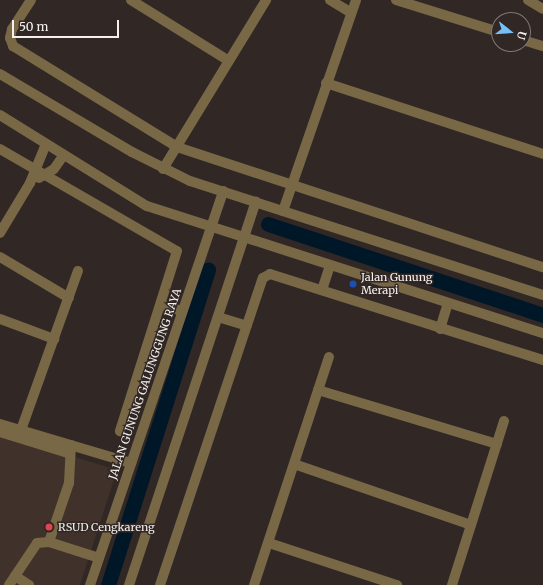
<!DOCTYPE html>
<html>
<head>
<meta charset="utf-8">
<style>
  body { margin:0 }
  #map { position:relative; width:543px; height:585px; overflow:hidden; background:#312825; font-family:Merriweather,serif }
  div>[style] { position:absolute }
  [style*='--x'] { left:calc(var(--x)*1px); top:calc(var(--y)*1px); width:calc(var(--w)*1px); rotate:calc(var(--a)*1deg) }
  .built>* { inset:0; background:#40312a }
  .canal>* { height:15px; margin:-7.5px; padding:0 7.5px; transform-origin:7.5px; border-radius:7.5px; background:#001728 }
  .minor>* { height:10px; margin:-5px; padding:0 5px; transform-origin:5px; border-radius:5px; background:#786846 }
  .dots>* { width:11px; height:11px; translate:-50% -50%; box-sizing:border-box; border:2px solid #312825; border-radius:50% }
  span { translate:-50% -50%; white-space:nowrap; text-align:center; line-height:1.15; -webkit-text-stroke:3px #312825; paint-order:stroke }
  .poi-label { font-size:11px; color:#f5efed }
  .left { translate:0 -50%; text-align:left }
  .street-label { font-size:11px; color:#f5efed }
  .north { position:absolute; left:491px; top:12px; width:40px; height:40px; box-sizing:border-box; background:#312825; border:1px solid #7f7875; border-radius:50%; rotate:107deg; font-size:11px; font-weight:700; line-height:16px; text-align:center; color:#f5efed }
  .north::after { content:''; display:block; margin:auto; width:14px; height:18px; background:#75c0f6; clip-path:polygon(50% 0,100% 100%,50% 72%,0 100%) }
  .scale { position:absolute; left:12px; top:20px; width:107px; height:18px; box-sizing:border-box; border:2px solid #f5efed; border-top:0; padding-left:5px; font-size:12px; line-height:14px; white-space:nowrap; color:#f5efed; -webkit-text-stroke:3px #312825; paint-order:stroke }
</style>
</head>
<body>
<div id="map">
  <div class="built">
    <i style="clip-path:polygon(0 434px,117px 470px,80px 585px,0 585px)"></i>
  </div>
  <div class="canal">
    <i style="--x:268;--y:224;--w:290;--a:18.3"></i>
    <i style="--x:108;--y:585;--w:331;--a:-72.4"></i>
  </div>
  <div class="minor">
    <i style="--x:31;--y:0;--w:35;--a:123"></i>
    <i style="--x:12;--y:29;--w:9;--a:103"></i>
    <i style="--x:10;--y:38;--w:9;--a:69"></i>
    <i style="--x:13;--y:46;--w:193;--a:31.6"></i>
    <i style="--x:177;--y:147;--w:385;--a:18.2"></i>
    <i style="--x:131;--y:0;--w:115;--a:31.9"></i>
    <i style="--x:330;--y:0;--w:23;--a:31"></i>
    <i style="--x:396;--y:0;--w:108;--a:17.3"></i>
    <i style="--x:528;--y:0;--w:17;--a:31"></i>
    <i style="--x:523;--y:40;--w:21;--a:17"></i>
    <i style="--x:0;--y:74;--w:153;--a:30.6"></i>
    <i style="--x:132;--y:152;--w:65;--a:26.6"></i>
    <i style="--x:190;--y:181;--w:371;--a:17.9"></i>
    <i style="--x:326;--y:83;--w:228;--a:18.1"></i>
    <i style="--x:0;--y:115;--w:173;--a:31.8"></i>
    <i style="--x:147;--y:206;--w:416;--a:17.8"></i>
    <i style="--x:0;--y:149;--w:204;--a:30"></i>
    <i style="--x:177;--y:251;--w:189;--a:107.6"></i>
    <i style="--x:163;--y:169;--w:198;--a:-58.6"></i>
    <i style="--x:39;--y:178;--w:17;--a:-31"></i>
    <i style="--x:54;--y:169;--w:16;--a:-55"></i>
    <i style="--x:283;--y:211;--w:223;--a:-70.9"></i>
    <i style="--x:0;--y:233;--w:58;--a:-59"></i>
    <i style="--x:30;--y:183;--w:42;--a:-67.7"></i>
    <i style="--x:0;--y:257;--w:80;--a:30.7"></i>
    <i style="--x:322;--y:290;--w:25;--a:-72"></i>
    <i style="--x:161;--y:305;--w:22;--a:16"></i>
    <i style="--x:218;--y:317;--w:30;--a:17"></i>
    <i style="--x:0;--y:319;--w:58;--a:20.3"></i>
    <i style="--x:440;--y:329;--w:27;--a:-73"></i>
    <i style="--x:318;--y:390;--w:187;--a:16.8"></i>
    <i style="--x:0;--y:424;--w:137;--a:16.6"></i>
    <i style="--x:21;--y:430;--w:169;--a:-70.3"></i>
    <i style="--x:0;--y:432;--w:71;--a:17.2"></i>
    <i style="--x:294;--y:464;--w:187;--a:19"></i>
    <i style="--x:49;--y:542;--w:62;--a:-71.3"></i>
    <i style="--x:69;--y:483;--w:38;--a:-87"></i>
    <i style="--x:269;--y:543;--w:135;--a:18.2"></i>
    <i style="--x:15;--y:576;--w:17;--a:33"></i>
    <i style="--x:9;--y:585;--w:50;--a:-56.3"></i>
    <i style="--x:37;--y:543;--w:12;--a:-5"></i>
    <i style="--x:49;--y:542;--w:52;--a:17.7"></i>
    <i style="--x:90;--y:585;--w:416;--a:-71.3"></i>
    <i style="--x:129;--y:585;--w:404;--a:-71.7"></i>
    <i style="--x:160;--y:585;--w:324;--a:-71.5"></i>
    <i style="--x:263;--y:278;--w:8;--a:-30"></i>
    <i style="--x:270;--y:274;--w:286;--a:17.5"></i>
    <i style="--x:254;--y:585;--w:240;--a:-71.8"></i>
    <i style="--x:452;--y:585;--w:172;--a:-72.4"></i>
  </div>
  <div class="dots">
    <i style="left:353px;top:284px;background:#1a4fb4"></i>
    <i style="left:49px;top:527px;background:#e0444e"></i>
  </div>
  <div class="poi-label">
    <span class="left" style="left:361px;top:284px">Jalan Gunung<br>Merapi</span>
    <span class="left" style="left:58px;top:527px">RSUD Cengkareng</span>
  </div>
  <div class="street-label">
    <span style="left:145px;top:384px;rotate:-71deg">JALAN GUNUNG GALUNGGUNG RAYA</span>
  </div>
  <div class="north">U</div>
  <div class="scale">50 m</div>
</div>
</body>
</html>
